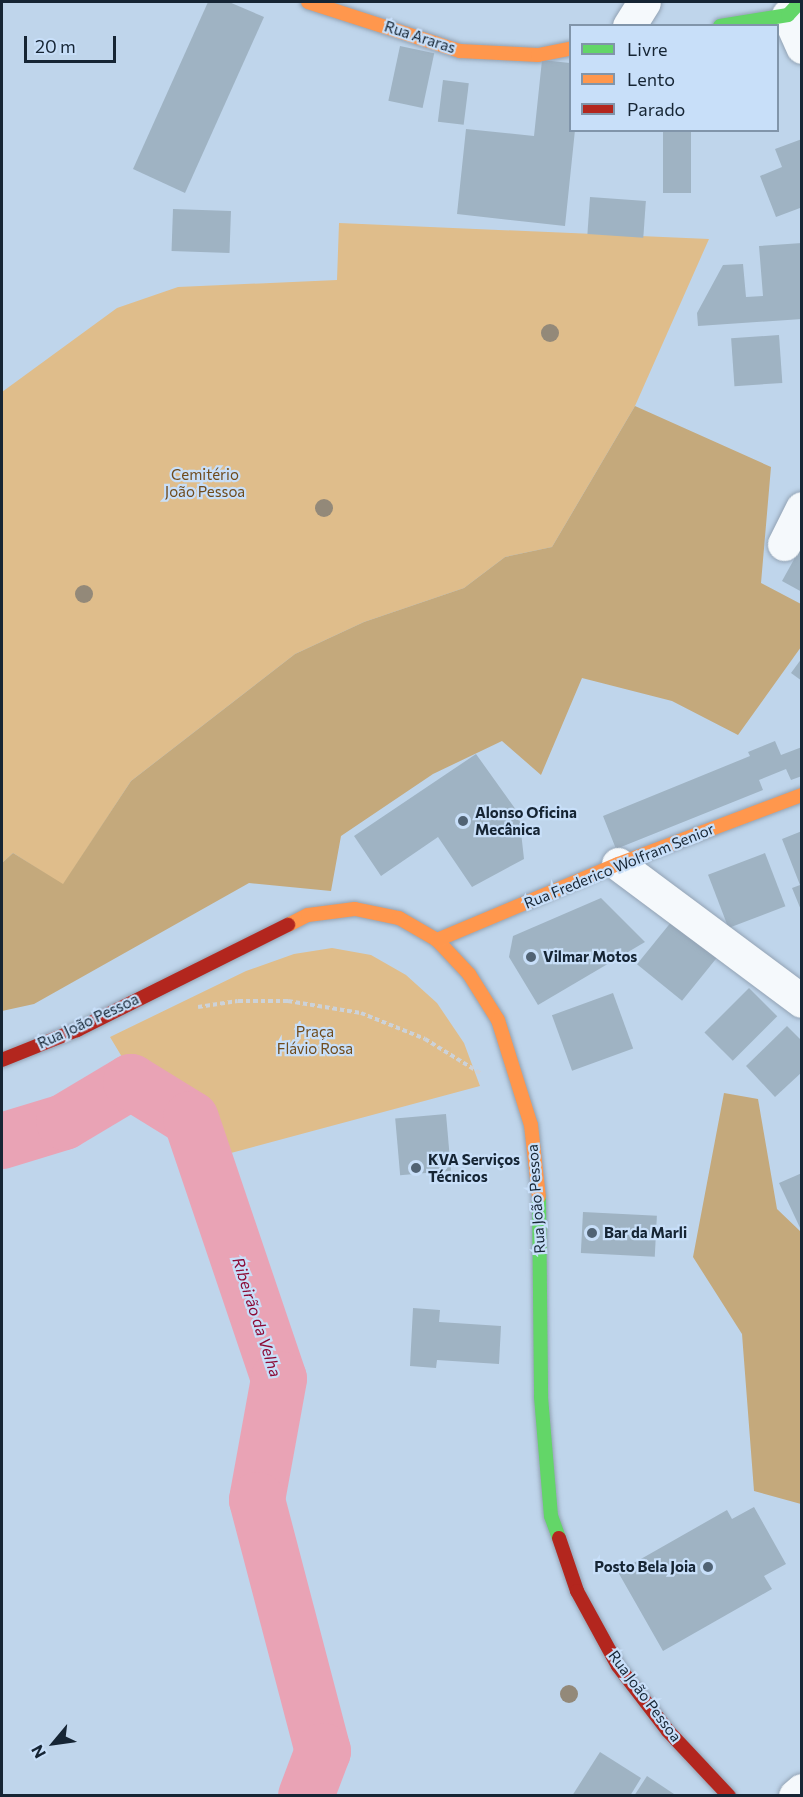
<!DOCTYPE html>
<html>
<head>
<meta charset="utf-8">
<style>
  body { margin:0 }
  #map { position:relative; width:803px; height:1797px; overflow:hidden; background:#bfd5eb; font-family:Commissioner,sans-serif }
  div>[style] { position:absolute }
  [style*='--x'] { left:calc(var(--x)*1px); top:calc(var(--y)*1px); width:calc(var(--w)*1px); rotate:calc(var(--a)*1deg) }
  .green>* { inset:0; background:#dfbd8b }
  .forest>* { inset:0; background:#c4a97c }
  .river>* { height:56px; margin:-28px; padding:0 28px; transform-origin:28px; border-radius:28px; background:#e9a3b5 }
  .building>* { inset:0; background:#9fb3c3; transform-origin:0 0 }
  .path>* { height:4px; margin-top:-2px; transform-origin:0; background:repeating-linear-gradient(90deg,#ccd2d9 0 4.5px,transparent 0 7.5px) }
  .roads { filter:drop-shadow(0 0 2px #92a2b3) drop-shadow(0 0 2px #92a2b3) }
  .street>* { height:33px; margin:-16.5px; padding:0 16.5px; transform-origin:16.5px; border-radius:16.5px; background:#f5f9fc }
  .fast>* { height:14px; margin:-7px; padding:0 7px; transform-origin:7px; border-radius:7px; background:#63d668 }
  .slow>* { height:14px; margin:-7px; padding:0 7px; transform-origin:7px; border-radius:7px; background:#ff974d }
  .jam>* { height:14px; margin:-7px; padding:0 7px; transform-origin:7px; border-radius:7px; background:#b3261e }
  .trees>* { width:18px; height:18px; margin:-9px; border-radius:50%; background:#938979 }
  .dots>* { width:16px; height:16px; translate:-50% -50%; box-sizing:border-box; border:3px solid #c8dff9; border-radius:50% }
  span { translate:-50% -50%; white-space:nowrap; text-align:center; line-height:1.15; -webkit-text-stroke:4.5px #c8dff9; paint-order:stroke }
  .street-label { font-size:15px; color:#162534 }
  .park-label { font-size:15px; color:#6f4b1c }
  .poi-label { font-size:15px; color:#162534; font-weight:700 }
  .left { translate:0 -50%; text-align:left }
  .right { translate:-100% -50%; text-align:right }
  .water-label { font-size:16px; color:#8c0b36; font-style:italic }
  .frame { position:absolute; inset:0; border:3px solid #162534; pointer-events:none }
  .legend { position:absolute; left:569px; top:24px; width:210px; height:108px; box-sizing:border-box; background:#c8dff9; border:2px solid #8195aa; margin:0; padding:8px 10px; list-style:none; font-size:18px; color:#162534 }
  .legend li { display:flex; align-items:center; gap:12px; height:30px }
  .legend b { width:30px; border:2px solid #8195aa }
  .north { position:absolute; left:24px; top:1713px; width:60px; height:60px; -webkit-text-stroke:4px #c8dff9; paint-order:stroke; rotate:241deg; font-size:16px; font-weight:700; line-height:24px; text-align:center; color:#162534 }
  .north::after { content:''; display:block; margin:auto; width:21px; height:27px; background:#162534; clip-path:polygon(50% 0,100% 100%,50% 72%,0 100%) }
  .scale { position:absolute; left:24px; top:36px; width:92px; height:27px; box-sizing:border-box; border:3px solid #162534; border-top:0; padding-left:8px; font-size:18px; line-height:21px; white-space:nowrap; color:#162534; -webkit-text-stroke:4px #c8dff9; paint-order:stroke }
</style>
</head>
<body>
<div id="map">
  <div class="green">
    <i style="clip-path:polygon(339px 223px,709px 239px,635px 406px,552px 547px,505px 557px,464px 588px,364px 622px,295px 654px,131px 781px,63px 885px,13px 853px,2px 863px,2px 392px,117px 308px,178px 287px,337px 280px)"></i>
    <i style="clip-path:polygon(332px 948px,371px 955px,406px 975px,437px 1003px,464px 1043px,480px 1086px,231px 1153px,190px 1094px,154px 1075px,131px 1072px,110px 1037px,246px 971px,294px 954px)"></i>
  </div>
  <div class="forest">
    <i style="clip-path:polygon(635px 406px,771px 467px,761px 583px,801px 604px,801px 647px,738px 735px,672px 701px,582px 678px,541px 775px,502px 741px,433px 774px,341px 836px,331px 891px,249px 883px,34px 1004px,2px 1011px,2px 863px,13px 853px,63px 884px,131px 781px,295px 654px,364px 622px,464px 588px,505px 557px,552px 547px)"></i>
    <i style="clip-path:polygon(724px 1093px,758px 1099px,777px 1209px,801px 1232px,801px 1504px,754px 1491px,742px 1334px,693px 1257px)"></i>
  </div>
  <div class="river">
    <i style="--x:2;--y:1141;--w:65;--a:-17"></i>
    <i style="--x:64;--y:1122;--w:78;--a:-30.8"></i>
    <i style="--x:131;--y:1082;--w:70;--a:31.7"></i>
    <i style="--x:191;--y:1119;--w:274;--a:71.3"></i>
    <i style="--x:279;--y:1379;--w:123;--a:100.3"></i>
    <i style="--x:257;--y:1500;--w:260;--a:75.3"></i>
    <i style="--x:323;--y:1751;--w:48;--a:110.7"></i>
  </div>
  <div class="building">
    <i style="clip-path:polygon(208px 2px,229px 2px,264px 17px,185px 193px,133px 169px)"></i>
    <i style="left:400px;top:46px;width:35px;height:56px;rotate:12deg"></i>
    <i style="clip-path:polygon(542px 60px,570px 63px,570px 130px,575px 130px,565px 226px,457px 214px,466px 129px,534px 136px)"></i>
    <i style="left:443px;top:80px;width:26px;height:42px;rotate:7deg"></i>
    <i style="left:663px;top:130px;width:28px;height:63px"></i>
    <i style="clip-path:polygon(802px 139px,802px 212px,800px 208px,776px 217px,760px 176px,782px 167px,775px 149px)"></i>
    <i style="left:590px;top:197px;width:56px;height:37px;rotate:4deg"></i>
    <i style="left:173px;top:209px;width:58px;height:42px;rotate:2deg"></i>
    <i style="clip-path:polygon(802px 243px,802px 319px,698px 326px,697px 313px,723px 265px,743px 264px,746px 297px,763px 296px,759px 246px)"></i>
    <i style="left:779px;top:335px;width:48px;height:48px;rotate:86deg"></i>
    <i style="clip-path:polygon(802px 545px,802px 592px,782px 581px)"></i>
    <i style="clip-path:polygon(802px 658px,802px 681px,791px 673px)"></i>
    <i style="clip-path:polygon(775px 741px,781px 755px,802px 747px,802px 776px,791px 780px,786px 769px,759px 780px,763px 790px,616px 849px,603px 816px,750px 756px,748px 752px)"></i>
    <i style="clip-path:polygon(476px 754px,519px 814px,524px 859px,472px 887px,438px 837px,381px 876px,354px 836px)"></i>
    <i style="clip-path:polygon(802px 831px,802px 910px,801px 910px,792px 888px,800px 885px,782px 839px)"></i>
    <i style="left:765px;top:853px;width:57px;height:61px;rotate:69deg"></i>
    <i style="clip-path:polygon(601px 898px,645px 942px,538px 1005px,509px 957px,513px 936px)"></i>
    <i style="left:676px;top:916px;width:58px;height:62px;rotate:39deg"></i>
    <i style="left:749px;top:988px;width:40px;height:63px;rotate:45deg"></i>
    <i style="left:613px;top:993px;width:59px;height:65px;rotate:70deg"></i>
    <i style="clip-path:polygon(787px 1026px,802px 1041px,802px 1072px,775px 1097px,746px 1066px)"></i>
    <i style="left:446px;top:1114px;width:57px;height:51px;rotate:85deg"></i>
    <i style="clip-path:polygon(802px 1173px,802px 1232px,779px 1183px)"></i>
    <i style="left:583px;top:1212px;width:74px;height:41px;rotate:3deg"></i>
    <i style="clip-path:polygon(413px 1308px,440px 1310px,439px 1322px,501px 1326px,499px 1364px,437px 1360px,436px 1368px,410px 1366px)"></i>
    <i style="clip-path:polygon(754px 1507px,786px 1564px,764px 1576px,772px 1589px,663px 1651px,618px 1572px,727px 1510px,732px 1519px)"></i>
    <i style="clip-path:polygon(600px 1752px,641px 1778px,630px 1796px,572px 1796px)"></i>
    <i style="clip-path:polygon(647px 1776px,677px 1796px,634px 1796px)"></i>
  </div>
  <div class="path">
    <i style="--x:198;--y:1007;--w:40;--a:-8.5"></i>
    <i style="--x:238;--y:1001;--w:50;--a:0"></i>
    <i style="--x:288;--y:1001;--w:74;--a:9.3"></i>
    <i style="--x:361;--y:1013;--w:69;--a:22.1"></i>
    <i style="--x:425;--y:1039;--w:65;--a:31.7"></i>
  </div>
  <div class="roads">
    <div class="street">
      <i style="--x:788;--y:15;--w:35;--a:66"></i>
      <i style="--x:629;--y:26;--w:28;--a:-58"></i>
      <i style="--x:784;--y:544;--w:40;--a:-63.4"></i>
      <i style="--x:618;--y:864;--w:229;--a:36.7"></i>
      <i style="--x:795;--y:1796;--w:9;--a:-41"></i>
    </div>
    <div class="fast">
      <i style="--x:720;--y:26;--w:69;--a:-9.2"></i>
      <i style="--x:788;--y:15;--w:18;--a:-47"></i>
      <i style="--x:539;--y:1197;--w:200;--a:89.4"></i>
      <i style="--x:541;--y:1397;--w:119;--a:85.2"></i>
      <i style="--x:551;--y:1516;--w:23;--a:70"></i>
    </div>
    <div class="slow">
      <i style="--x:308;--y:2;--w:160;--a:17.9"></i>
      <i style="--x:460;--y:51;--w:78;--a:2.9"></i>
      <i style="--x:538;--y:55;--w:33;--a:-11"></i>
      <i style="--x:288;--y:925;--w:22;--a:-27"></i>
      <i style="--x:308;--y:915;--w:47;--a:-7.3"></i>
      <i style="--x:355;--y:909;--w:45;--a:11.6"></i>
      <i style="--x:399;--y:918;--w:44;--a:30.1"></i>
      <i style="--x:437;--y:940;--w:47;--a:46.7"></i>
      <i style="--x:469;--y:974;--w:54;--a:57.8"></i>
      <i style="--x:498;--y:1020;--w:110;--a:72.6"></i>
      <i style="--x:531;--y:1125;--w:72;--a:83.7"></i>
      <i style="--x:437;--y:940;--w:196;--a:-22.8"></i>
      <i style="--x:618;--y:864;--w:197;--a:-20.6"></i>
    </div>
    <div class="jam">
      <i style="--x:2;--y:1060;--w:81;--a:-21.8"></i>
      <i style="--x:77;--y:1030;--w:236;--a:-26.5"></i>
      <i style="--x:559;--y:1538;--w:56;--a:71.2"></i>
      <i style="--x:577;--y:1591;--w:85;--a:61.3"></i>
      <i style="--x:618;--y:1666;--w:82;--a:52.4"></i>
      <i style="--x:668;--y:1731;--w:89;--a:46.8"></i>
    </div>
  </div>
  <div class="trees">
    <i style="left:550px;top:333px"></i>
    <i style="left:324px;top:508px"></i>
    <i style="left:84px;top:594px"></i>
    <i style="left:569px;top:1694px"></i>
  </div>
  <div class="dots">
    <i style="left:463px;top:821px;background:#516374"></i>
    <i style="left:531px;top:957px;background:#516374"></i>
    <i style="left:416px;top:1168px;background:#516374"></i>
    <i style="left:592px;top:1233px;background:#516374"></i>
    <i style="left:708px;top:1567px;background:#516374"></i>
  </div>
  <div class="street-label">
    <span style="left:420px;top:37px;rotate:18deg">Rua Araras</span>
    <span style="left:619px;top:866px;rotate:-22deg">Rua Frederico Wolfram Senior</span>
    <span style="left:88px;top:1021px;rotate:-25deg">Rua João Pessoa</span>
    <span style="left:536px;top:1199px;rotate:-94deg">Rua João Pessoa</span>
    <span style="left:645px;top:1696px;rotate:53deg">Rua João Pessoa</span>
  </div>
  <div class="park-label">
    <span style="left:205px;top:483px">Cemitério<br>João Pessoa</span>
    <span style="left:315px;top:1040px">Praça<br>Flávio Rosa</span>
  </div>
  <div class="poi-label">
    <span class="left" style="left:475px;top:821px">Alonso Oficina<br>Mecânica</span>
    <span class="left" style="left:543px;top:957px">Vilmar Motos</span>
    <span class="left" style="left:428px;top:1168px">KVA Serviços<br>Técnicos</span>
    <span class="left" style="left:604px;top:1233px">Bar da Marli</span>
    <span class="right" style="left:696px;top:1567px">Posto Bela Joia</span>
  </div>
  <div class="water-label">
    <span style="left:257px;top:1317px;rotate:72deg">Ribeirão da Velha</span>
  </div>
  <div class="frame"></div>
  <ul class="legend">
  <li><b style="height:8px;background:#63d668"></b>Livre</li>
  <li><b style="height:8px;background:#ff974d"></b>Lento</li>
  <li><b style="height:8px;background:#b3261e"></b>Parado</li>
  </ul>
  <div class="north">N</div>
  <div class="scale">20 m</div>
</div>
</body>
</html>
